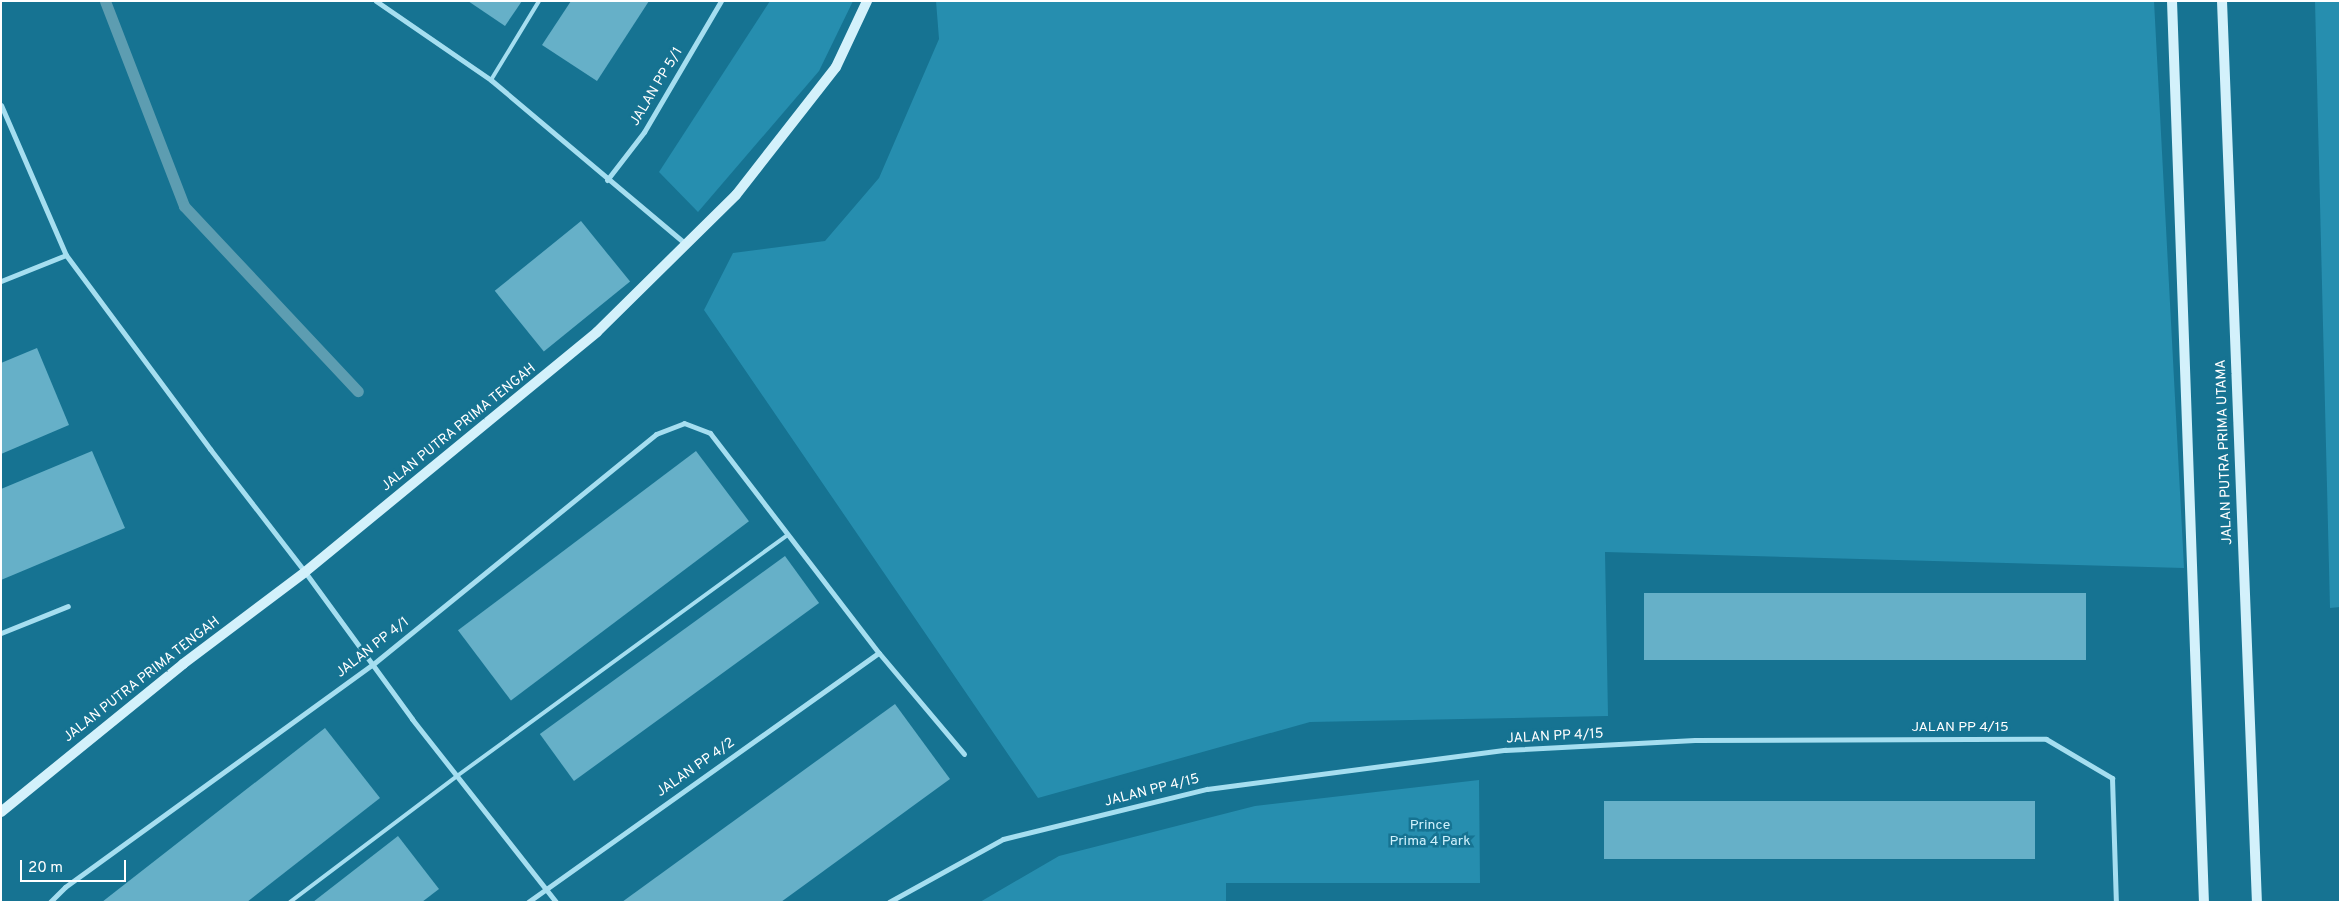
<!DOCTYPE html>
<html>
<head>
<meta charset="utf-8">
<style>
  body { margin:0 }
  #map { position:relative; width:2341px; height:903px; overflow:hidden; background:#167392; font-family:Overpass,sans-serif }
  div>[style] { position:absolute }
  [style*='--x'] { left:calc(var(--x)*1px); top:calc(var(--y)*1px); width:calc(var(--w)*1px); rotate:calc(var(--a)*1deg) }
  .green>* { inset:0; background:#268eaf }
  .stream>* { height:11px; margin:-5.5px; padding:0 5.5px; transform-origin:5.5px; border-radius:5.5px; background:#5d9db1 }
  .building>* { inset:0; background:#66b0c8; transform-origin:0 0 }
  .lane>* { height:4px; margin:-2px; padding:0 2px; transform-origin:2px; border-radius:2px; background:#a5def0 }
  .street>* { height:5px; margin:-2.5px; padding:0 2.5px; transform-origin:2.5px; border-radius:2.5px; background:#a5def0 }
  .secondary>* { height:10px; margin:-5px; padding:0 5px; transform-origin:5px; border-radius:5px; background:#d3f1fb }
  span { translate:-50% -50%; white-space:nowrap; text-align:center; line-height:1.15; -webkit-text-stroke:5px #167392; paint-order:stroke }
  .street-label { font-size:14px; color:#fff }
  .park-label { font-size:14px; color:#cff1fc }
  .frame { position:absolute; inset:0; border:2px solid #fff; pointer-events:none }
  .scale { position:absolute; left:20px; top:860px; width:106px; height:22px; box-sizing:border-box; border:2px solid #fff; border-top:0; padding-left:6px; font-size:15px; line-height:18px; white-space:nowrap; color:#fff; -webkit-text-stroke:4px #167392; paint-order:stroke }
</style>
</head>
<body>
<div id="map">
  <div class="green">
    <i style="clip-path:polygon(770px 1px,853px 1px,819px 71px,698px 212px,659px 172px)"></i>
    <i style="clip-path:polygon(936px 1px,2154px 1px,2184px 568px,1605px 552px,1608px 716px,1310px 722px,1038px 798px,704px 310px,733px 253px,825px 241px,879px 178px,939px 39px)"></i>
    <i style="clip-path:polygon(2315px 1px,2340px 1px,2340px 607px,2330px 608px)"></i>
    <i style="clip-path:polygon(1479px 780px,1480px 883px,1226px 883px,1226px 902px,980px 902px,1059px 856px,1255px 806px)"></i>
  </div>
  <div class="stream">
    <i style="--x:105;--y:1;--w:220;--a:68.9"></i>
    <i style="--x:184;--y:206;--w:254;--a:46.8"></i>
  </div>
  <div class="building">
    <i style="clip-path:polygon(468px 1px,522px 1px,505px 26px)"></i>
    <i style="clip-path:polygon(571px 1px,649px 1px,597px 81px,542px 45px)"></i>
    <i style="left:581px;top:221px;width:78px;height:111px;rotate:51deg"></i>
    <i style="clip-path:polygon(37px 348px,69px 425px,1px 454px,1px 363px)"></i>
    <i style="clip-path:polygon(92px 451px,125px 528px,1px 580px,1px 489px)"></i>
    <i style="left:696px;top:451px;width:88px;height:298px;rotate:53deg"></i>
    <i style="left:785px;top:556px;width:58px;height:303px;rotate:54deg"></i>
    <i style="left:1644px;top:593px;width:442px;height:67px"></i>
    <i style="clip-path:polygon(895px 704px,950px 779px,781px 902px,622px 902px)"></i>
    <i style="clip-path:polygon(325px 728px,380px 798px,247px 902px,102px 902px)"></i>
    <i style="left:2035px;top:801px;width:58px;height:431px;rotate:90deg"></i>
    <i style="clip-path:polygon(398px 836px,439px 889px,422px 902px,313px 902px)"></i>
  </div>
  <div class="lane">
    <i style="--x:491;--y:80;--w:92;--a:-58.7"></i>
    <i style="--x:290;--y:902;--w:209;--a:-37"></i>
    <i style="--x:457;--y:776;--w:409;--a:-36.1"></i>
  </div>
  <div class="street">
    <i style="--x:376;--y:1;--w:140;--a:34.5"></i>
    <i style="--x:491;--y:80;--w:255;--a:40.1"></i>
    <i style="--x:1;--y:105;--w:163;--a:66.6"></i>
    <i style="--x:66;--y:255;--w:242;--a:53.4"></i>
    <i style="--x:210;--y:449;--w:155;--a:52.3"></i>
    <i style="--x:305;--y:572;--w:182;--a:53.9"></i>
    <i style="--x:412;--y:719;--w:233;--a:51.8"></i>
    <i style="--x:607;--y:180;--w:61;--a:-52.4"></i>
    <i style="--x:644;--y:132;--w:152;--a:-59.6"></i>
    <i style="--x:1;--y:281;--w:70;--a:-21.8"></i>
    <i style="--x:1;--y:633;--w:72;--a:-21.9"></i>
    <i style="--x:50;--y:902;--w:21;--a:-45"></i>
    <i style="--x:65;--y:887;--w:379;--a:-35.9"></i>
    <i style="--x:372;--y:665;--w:366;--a:-39.1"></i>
    <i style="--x:656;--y:434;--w:30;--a:-21"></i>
    <i style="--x:684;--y:423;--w:28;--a:21"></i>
    <i style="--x:710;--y:433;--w:277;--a:52.5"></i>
    <i style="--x:879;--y:653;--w:132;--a:49.9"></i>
    <i style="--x:528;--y:902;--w:430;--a:-35.4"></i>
    <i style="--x:889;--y:902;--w:130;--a:-28.9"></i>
    <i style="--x:1003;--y:839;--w:210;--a:-13.8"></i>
    <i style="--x:1207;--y:789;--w:301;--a:-7.5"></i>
    <i style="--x:1505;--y:750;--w:190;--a:-3"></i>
    <i style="--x:1695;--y:740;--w:351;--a:-0.2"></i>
    <i style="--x:2046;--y:739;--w:77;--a:30.6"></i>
    <i style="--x:2112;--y:778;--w:124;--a:88.2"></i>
  </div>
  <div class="secondary">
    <i style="--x:2172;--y:1;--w:902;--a:87.97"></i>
    <i style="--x:2222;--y:1;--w:902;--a:87.78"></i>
    <i style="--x:1;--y:812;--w:235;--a:-39.1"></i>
    <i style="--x:183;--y:664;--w:153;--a:-37"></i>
    <i style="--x:305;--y:572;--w:378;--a:-39.4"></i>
    <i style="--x:597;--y:332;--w:195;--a:-44.6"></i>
    <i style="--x:736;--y:195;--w:162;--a:-52"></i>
    <i style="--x:836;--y:67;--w:73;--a:-64.8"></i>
  </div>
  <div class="street-label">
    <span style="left:657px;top:87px;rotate:-59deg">JALAN PP 5/1</span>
    <span style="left:459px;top:428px;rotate:-39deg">JALAN PUTRA PRIMA TENGAH</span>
    <span style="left:2225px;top:452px;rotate:-92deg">JALAN PUTRA PRIMA UTAMA</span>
    <span style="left:373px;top:648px;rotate:-38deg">JALAN PP 4/1</span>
    <span style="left:142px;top:680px;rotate:-38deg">JALAN PUTRA PRIMA TENGAH</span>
    <span style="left:1960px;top:728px">JALAN PP 4/15</span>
    <span style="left:1555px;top:737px;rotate:-3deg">JALAN PP 4/15</span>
    <span style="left:696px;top:768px;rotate:-35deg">JALAN PP 4/2</span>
    <span style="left:1152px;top:791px;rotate:-14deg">JALAN PP 4/15</span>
  </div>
  <div class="park-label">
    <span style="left:1430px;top:834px">Prince<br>Prima 4 Park</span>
  </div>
  <div class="frame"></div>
  <div class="scale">20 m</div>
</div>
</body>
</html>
